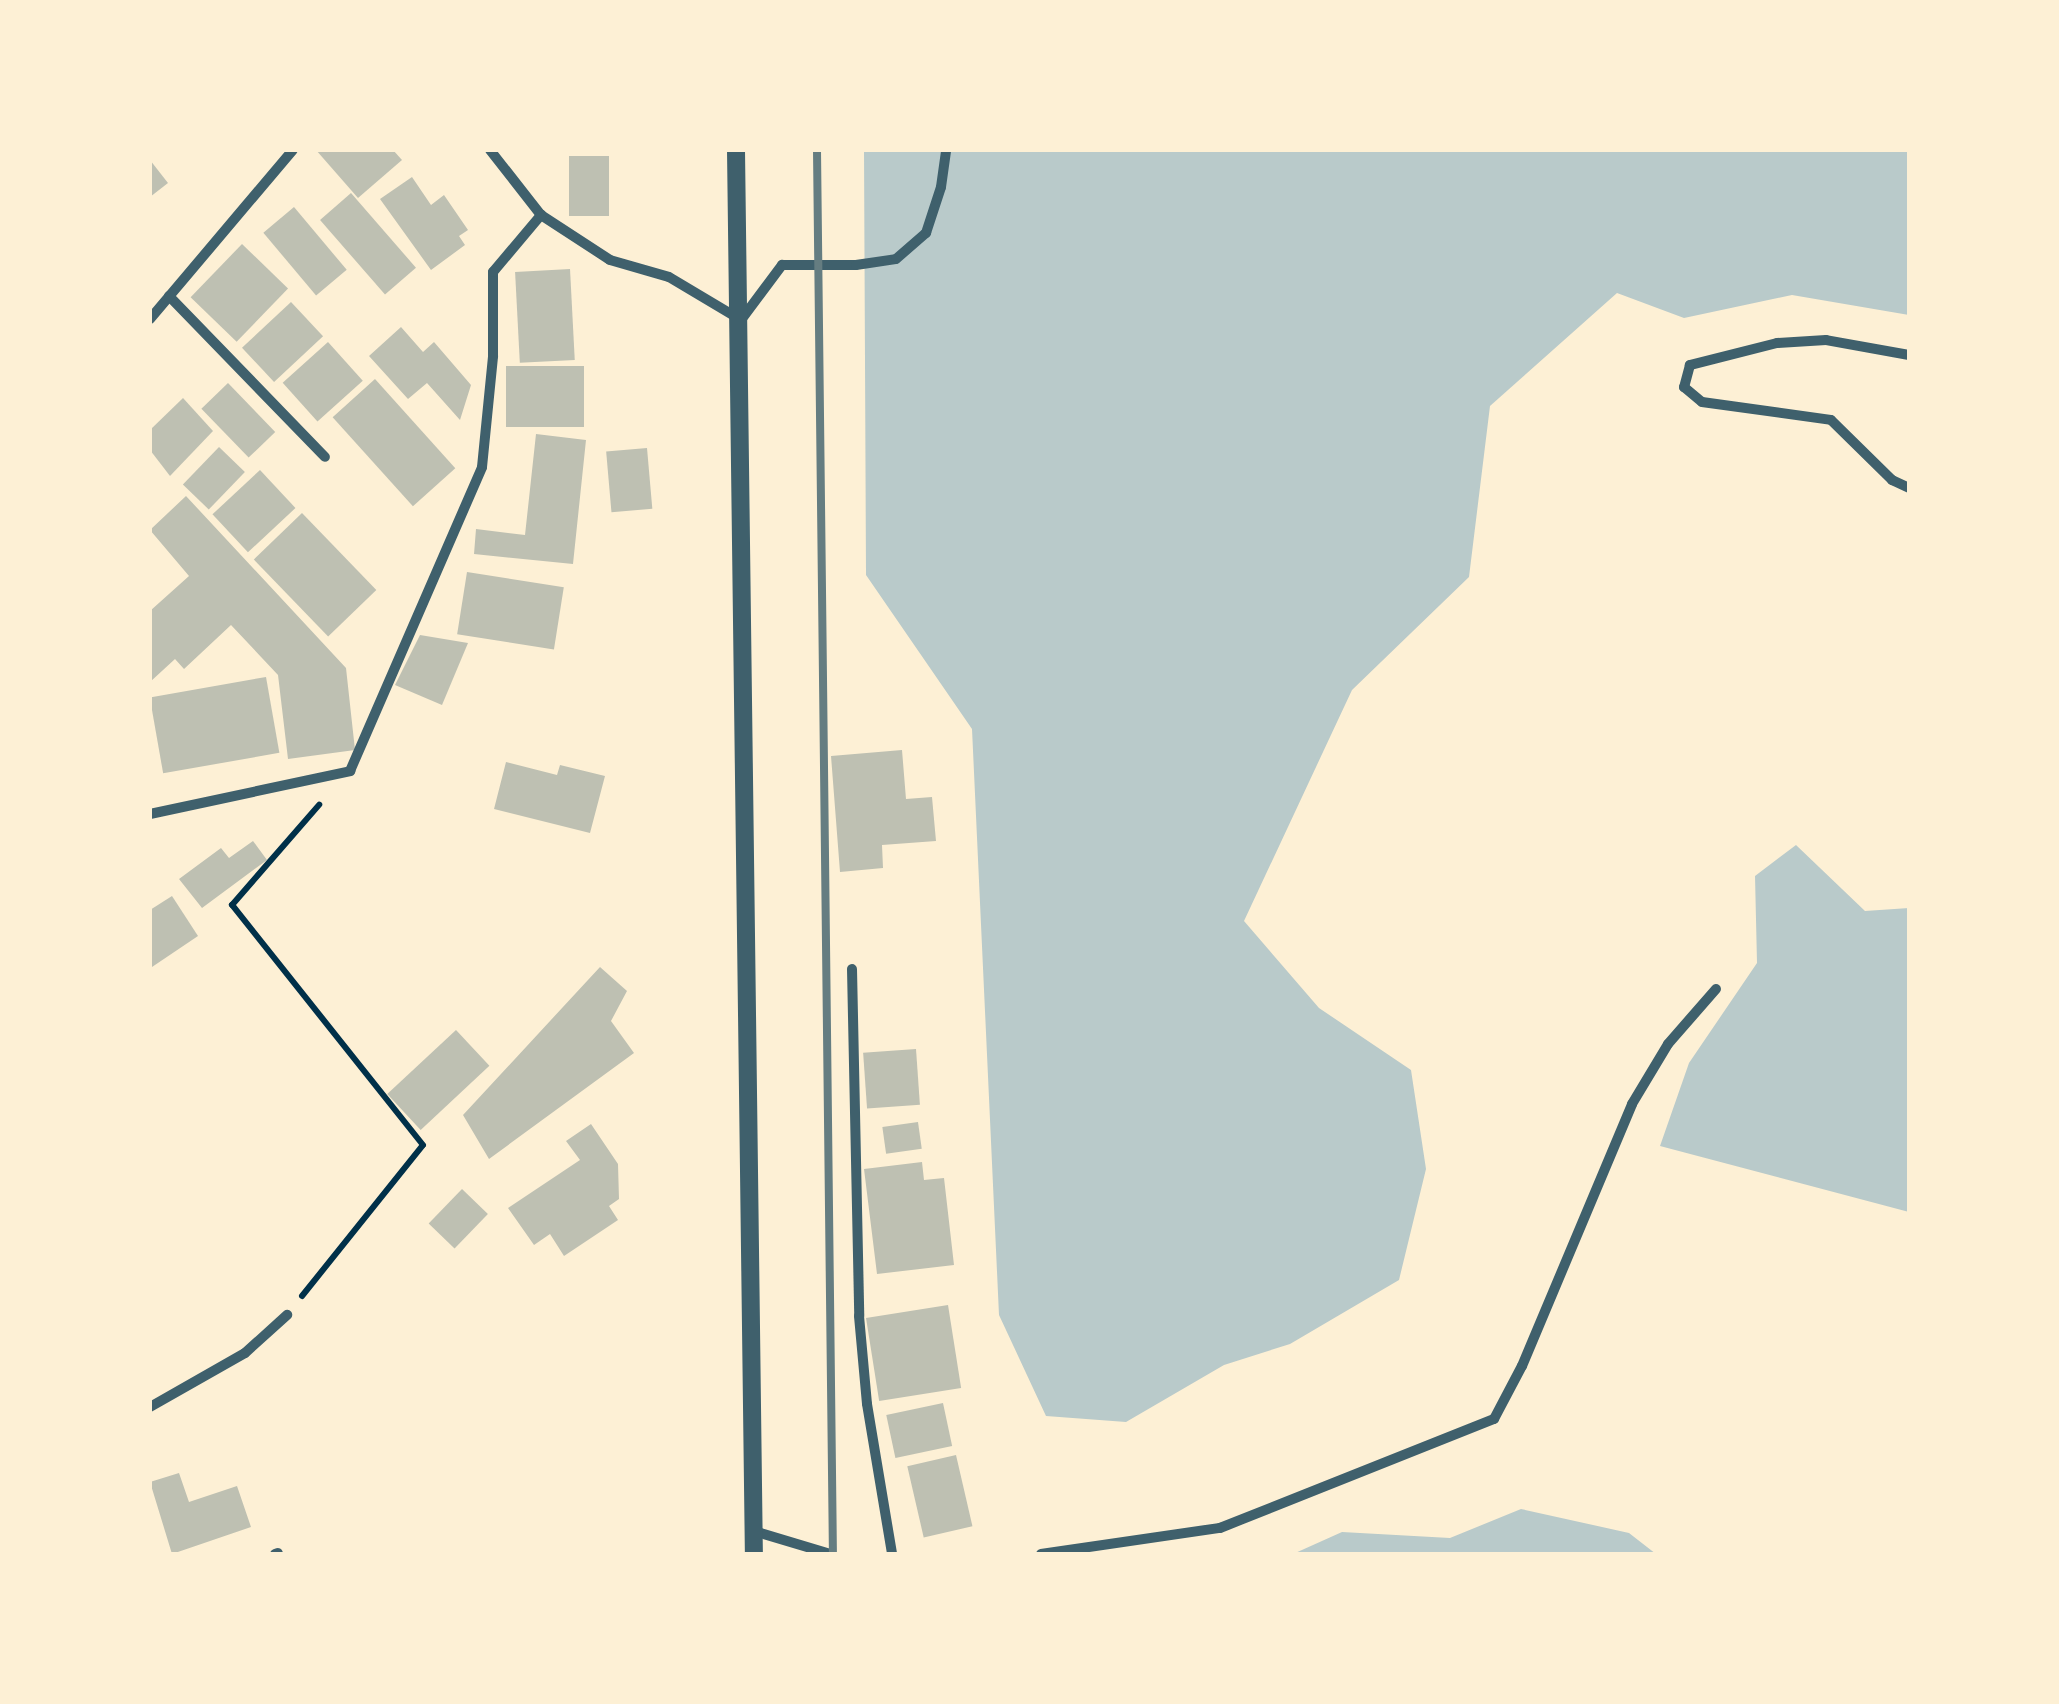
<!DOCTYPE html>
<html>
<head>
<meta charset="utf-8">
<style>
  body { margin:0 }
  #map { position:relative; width:2059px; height:1704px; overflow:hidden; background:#fdf0d5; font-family:"Noto Sans",sans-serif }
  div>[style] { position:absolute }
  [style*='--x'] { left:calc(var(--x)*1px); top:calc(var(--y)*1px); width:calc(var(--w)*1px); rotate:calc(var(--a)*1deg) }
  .green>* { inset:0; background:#b9caca }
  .building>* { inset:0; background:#bec0b2; transform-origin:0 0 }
  .path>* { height:6px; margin:-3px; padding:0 3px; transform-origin:3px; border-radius:3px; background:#003049 }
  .minor>* { height:10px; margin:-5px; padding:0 5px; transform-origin:5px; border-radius:5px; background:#3f606c }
  .tertiary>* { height:18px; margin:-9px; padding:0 9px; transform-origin:9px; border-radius:9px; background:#3f606c }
  .rail>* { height:8px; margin:-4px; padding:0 4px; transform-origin:4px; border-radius:4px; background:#657d81 }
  span { translate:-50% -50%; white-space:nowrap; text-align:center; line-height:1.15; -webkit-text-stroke:9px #fdf0d5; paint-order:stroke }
  .frame { position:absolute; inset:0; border:152px solid #fdf0d5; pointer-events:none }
</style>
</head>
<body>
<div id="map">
  <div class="green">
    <i style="clip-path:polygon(864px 150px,1909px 150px,1909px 315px,1792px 295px,1684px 318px,1617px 293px,1490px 406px,1469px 577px,1352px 690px,1244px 921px,1319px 1008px,1411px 1070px,1426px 1169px,1399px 1280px,1290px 1344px,1224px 1365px,1126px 1422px,1046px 1416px,999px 1315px,972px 729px,866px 575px)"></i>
    <i style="clip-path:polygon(1796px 845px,1865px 911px,1909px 908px,1909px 1212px,1660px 1146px,1689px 1063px,1757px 963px,1755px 876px)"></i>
    <i style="clip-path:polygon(1521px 1509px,1629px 1533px,1656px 1554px,1293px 1554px,1342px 1532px,1450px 1538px)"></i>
  </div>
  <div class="building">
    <i style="clip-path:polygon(316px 150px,393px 150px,402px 160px,358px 198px)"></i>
    <i style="left:569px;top:156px;width:40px;height:60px"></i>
    <i style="clip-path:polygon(150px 160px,168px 183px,150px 197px)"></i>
    <i style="clip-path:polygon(412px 177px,431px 205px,444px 195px,468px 230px,459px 236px,465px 245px,431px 270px,380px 199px)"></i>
    <i style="left:351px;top:193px;width:99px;height:41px;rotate:49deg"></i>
    <i style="left:294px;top:207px;width:82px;height:40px;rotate:50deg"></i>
    <i style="left:242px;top:244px;width:64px;height:74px;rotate:44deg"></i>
    <i style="left:570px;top:269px;width:91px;height:55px;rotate:87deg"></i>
    <i style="left:291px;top:302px;width:47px;height:67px;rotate:47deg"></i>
    <i style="clip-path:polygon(401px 327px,423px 352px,434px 342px,471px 385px,460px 420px,427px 383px,408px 399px,369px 356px)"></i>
    <i style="left:328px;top:342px;width:52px;height:61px;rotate:48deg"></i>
    <i style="left:506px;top:366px;width:78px;height:61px"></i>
    <i style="left:375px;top:379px;width:120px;height:57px;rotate:48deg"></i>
    <i style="left:228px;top:383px;width:68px;height:37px;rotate:46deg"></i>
    <i style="clip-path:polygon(183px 398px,213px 431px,170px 476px,150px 450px,150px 430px)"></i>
    <i style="clip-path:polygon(536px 434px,586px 440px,573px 564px,474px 554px,476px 529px,525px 535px)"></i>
    <i style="left:219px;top:447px;width:36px;height:52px;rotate:44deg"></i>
    <i style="left:647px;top:448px;width:61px;height:41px;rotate:85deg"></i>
    <i style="left:260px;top:470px;width:52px;height:65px;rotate:47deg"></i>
    <i style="clip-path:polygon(186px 496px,346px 668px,355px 750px,288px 759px,278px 675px,231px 625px,184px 669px,175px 659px,150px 682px,150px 611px,189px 576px,150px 530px)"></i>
    <i style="left:302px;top:513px;width:107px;height:67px;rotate:46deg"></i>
    <i style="left:467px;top:572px;width:98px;height:63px;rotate:9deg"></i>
    <i style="clip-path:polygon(420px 635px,468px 643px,442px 705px,395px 685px)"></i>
    <i style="left:266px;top:677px;width:77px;height:118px;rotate:80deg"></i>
    <i style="clip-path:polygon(902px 750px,906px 799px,932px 797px,936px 841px,882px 845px,883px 868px,840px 872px,831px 756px)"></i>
    <i style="clip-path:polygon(506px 762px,557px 775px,560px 765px,605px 776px,590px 833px,494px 809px)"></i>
    <i style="clip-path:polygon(253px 841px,267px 860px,202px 908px,179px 879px,221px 848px,229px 858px)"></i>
    <i style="clip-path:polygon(172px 896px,198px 936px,152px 967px,150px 910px)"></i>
    <i style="clip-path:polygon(600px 967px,627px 991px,611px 1021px,634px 1053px,489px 1159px,463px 1115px)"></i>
    <i style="left:456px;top:1030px;width:49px;height:94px;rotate:47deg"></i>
    <i style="left:916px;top:1049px;width:56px;height:53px;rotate:86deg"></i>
    <i style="left:918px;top:1122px;width:27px;height:36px;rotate:82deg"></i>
    <i style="clip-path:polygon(591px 1124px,618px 1164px,619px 1199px,609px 1206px,618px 1220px,564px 1256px,550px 1234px,534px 1245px,508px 1208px,580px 1160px,566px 1141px)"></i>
    <i style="clip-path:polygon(922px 1162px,924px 1180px,944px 1178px,954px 1265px,877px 1274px,864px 1169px)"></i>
    <i style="left:462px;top:1189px;width:36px;height:48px;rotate:44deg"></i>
    <i style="left:948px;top:1305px;width:84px;height:83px;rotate:81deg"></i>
    <i style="left:943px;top:1403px;width:44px;height:58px;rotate:78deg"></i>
    <i style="left:956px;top:1455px;width:73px;height:50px;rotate:77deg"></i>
    <i style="clip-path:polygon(179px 1473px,189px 1502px,237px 1486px,251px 1527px,172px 1554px,150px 1482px)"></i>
  </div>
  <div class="path">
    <i style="--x:302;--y:1296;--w:193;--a:-51.3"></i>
    <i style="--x:423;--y:1145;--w:307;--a:-128.5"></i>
    <i style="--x:232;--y:905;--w:133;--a:-49"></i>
  </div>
  <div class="minor">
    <i style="--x:490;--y:150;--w:83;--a:51.9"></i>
    <i style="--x:541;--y:215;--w:82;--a:33.1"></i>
    <i style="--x:610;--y:260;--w:61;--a:16.1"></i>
    <i style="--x:669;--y:277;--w:84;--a:30.8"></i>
    <i style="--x:741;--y:320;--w:69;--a:-53.3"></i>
    <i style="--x:782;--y:265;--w:74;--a:0"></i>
    <i style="--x:856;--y:265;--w:40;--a:-8.5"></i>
    <i style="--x:896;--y:259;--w:40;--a:-41"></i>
    <i style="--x:926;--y:233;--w:48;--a:-71.9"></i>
    <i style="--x:941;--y:187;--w:37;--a:-82"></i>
    <i style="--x:169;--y:296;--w:224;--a:45.9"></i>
    <i style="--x:150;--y:319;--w:221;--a:-49.8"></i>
    <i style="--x:1909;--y:355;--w:84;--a:-169.8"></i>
    <i style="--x:1826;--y:340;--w:49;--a:176.5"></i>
    <i style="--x:1777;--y:343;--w:90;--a:165.8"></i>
    <i style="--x:1690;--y:365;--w:23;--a:105"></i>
    <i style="--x:1684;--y:387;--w:23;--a:40"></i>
    <i style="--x:1702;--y:402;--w:130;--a:7.9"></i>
    <i style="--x:1831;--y:420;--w:86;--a:44.5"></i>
    <i style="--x:1892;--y:480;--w:19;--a:25"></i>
    <i style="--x:150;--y:814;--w:205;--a:-12.1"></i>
    <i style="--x:350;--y:771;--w:331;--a:-66.5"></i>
    <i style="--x:482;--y:467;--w:112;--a:-84.3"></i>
    <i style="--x:493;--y:356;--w:84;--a:-90"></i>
    <i style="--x:493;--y:272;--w:75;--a:-49.9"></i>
    <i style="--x:852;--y:969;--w:347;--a:88.8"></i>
    <i style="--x:859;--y:1316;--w:88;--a:84.8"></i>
    <i style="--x:867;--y:1404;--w:152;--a:80.5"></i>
    <i style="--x:150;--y:1407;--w:109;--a:-29.6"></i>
    <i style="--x:245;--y:1353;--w:57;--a:-42.1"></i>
    <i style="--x:754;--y:1531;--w:79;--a:16.8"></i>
    <i style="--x:275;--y:1554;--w:3;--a:-18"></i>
    <i style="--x:1041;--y:1554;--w:181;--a:-8.3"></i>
    <i style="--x:1220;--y:1528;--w:295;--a:-21.7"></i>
    <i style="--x:1494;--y:1419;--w:60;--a:-62.2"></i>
    <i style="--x:1522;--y:1366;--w:284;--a:-67.2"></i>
    <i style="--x:1632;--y:1104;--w:70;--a:-59"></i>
    <i style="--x:1668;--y:1044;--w:73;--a:-48.9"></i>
  </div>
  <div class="tertiary">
    <i style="--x:736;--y:150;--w:1404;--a:89.27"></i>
  </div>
  <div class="rail">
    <i style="--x:817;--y:150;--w:1404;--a:89.35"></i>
  </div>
  <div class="frame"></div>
</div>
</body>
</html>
